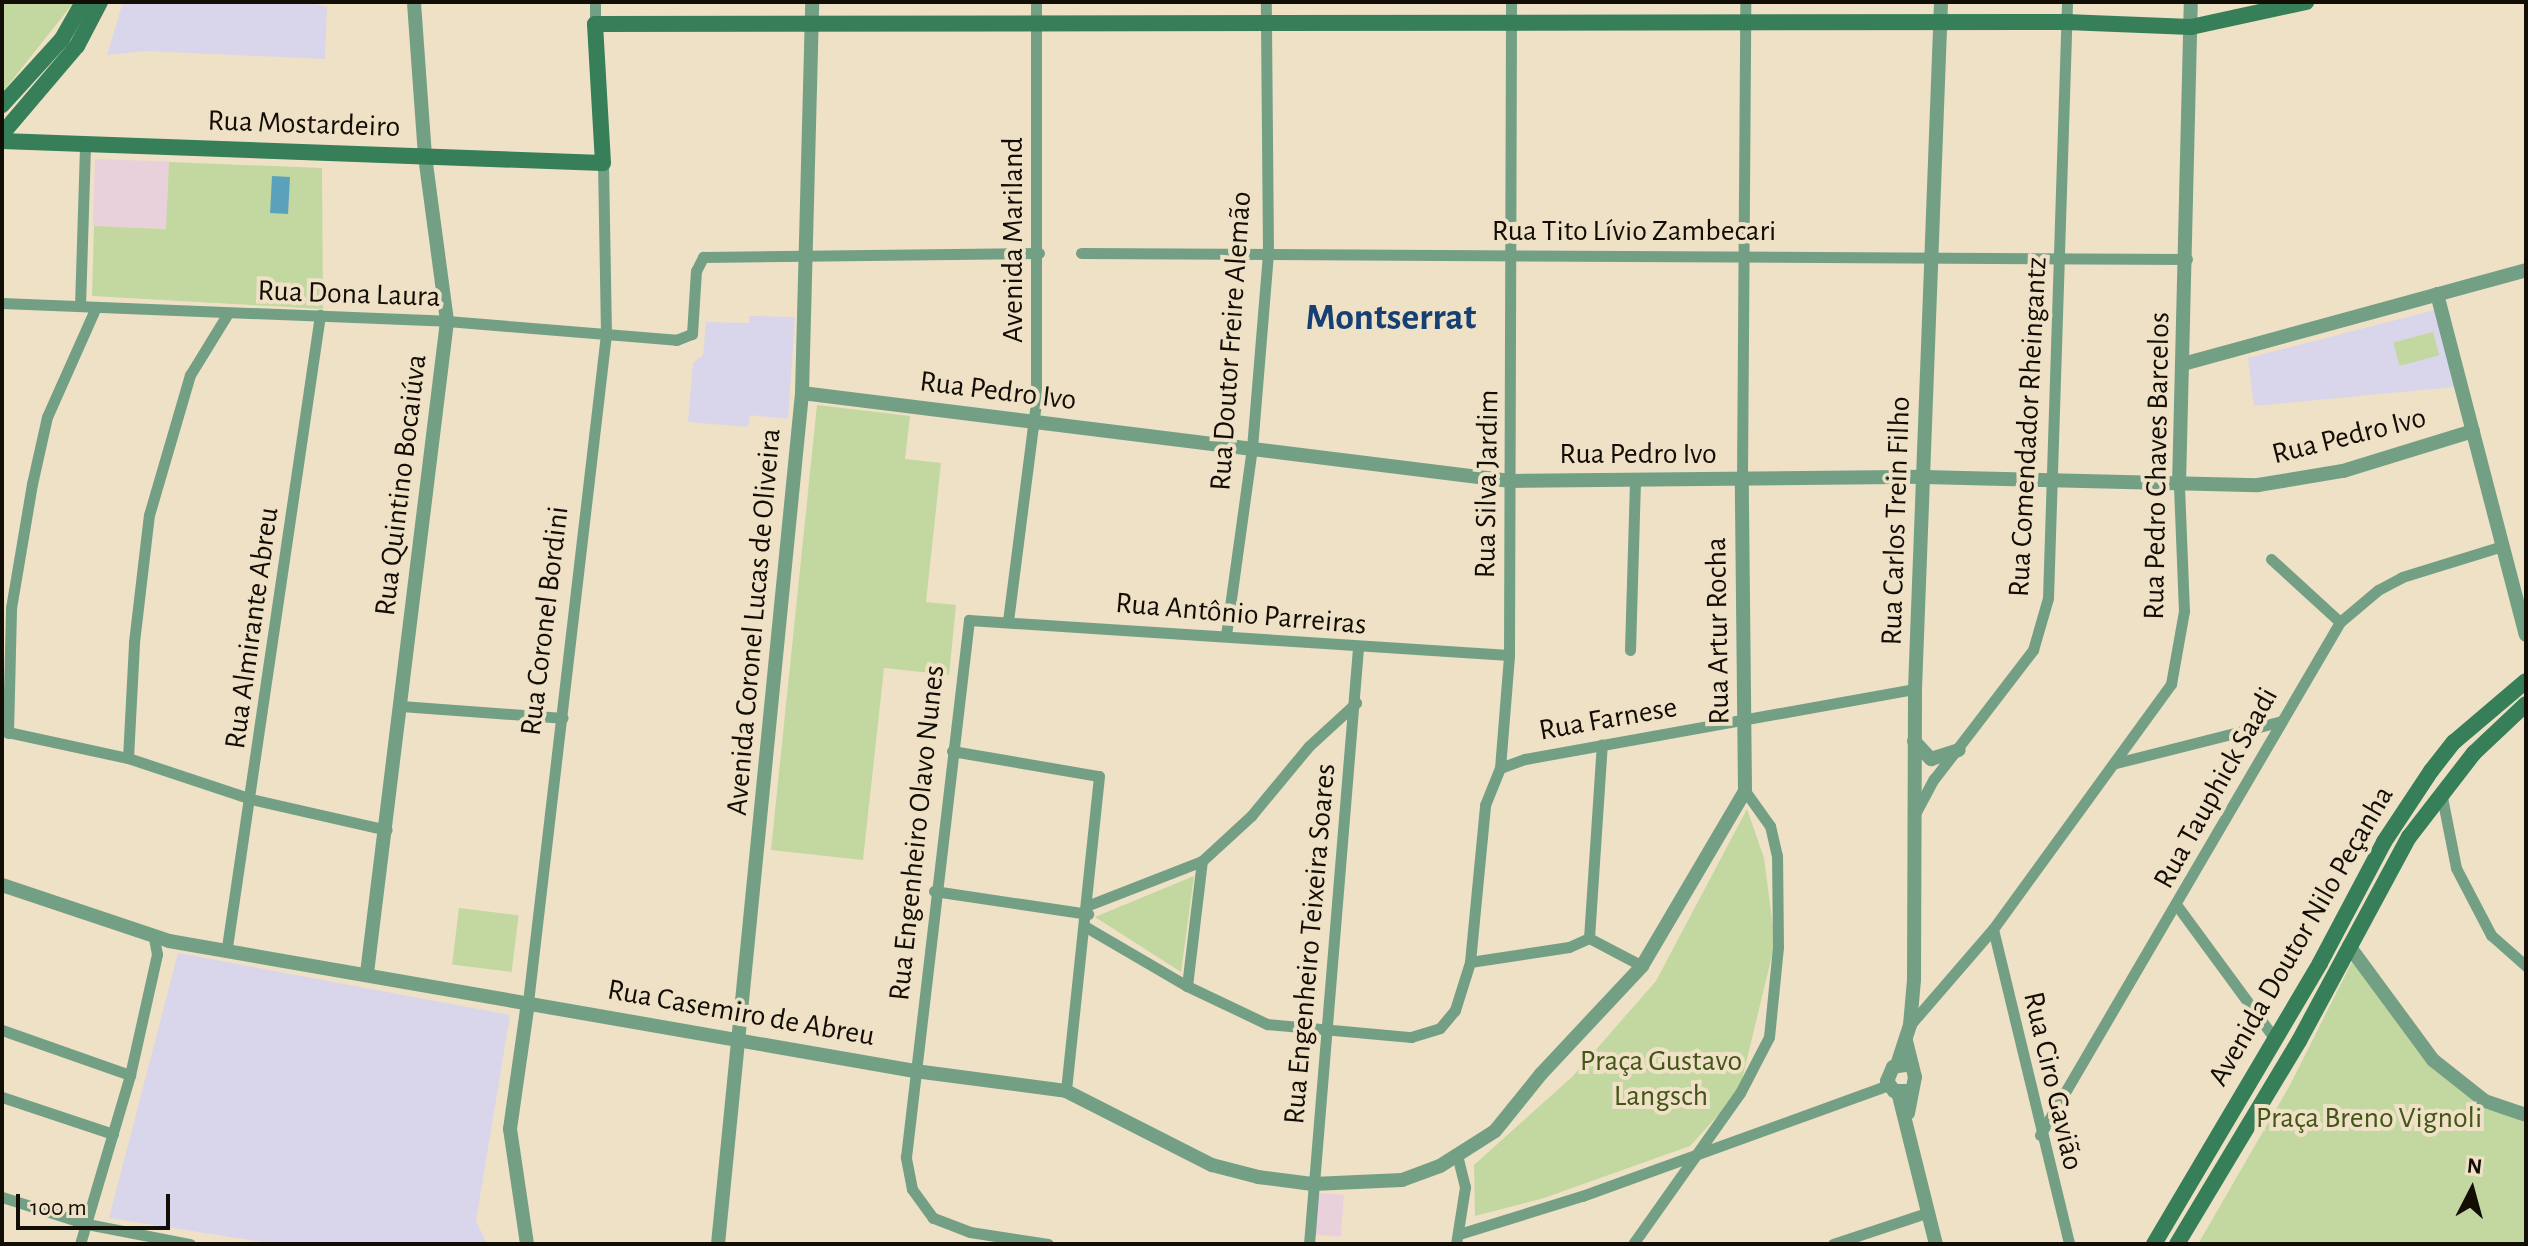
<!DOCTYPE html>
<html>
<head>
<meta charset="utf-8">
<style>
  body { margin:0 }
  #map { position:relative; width:2528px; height:1246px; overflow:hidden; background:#efe1c6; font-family:"Alegreya Sans",sans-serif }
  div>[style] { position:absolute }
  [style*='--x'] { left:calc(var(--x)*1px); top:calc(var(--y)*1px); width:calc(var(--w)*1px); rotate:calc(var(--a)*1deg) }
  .commercial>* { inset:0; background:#e9d1dc; transform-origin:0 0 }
  .education>* { inset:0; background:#d9d5eb }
  .green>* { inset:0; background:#c3d7a0; transform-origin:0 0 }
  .water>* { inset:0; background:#5aa2bb; transform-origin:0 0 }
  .minor>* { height:11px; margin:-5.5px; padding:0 5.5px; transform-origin:5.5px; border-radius:5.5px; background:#73a085 }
  .tertiary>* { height:14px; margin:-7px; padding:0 7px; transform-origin:7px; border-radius:7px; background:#73a085 }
  .secondary>* { height:16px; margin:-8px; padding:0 8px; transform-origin:8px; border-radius:8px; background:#367f58 }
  span { translate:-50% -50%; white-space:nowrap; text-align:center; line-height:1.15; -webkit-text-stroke:8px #efe1c6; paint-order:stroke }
  .street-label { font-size:30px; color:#120d05 }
  .park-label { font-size:30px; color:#435517 }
  .district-label { font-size:38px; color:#163f73; font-weight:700 }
  .frame { position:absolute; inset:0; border:4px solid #120d05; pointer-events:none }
  .north { position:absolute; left:2432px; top:1150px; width:80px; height:80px; -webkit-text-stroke:6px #efe1c6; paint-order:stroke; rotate:6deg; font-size:22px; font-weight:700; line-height:32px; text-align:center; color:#120d05 }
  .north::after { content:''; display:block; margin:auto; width:28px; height:36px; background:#120d05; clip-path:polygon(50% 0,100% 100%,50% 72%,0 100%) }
  .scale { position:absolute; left:16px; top:1194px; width:154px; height:36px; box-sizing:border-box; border:4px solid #120d05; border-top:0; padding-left:10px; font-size:24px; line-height:28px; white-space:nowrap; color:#120d05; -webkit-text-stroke:6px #efe1c6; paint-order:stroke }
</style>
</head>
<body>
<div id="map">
  <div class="commercial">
    <i style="left:95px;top:159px;width:74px;height:67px;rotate:2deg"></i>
    <i style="left:1318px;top:1193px;width:26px;height:42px;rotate:4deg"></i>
  </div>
  <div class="education">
    <i style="clip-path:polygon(123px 2px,308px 2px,327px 7px,325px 59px,146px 51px,107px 55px)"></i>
    <i style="clip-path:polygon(2435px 310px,2454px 387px,2254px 406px,2248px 358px)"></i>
    <i style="clip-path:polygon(749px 316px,795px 317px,788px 419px,750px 415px,748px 427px,688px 422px,693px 363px,703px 355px,706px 322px,749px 323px)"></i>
    <i style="clip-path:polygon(178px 953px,510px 1015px,476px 1221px,487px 1244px,276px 1244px,109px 1218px)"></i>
  </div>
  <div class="green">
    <i style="clip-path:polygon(2px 2px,74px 2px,2px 93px)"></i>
    <i style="clip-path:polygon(169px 162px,322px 168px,323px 309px,92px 296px,94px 226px,166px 229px)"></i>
    <i style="left:2433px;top:332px;width:24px;height:41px;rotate:75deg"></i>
    <i style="clip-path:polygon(817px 405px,910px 416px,905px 459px,941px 463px,926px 602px,956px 605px,949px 675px,884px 668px,863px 860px,771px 850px)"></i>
    <i style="clip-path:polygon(1747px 809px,1764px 858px,1775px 943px,1739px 1092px,1690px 1146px,1544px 1198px,1475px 1216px,1474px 1165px,1572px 1077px,1656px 981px)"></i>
    <i style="clip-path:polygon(1194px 876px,1181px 972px,1095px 917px)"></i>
    <i style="left:459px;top:908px;width:60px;height:57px;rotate:7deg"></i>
    <i style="clip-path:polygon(2354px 958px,2437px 1070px,2526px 1124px,2526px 1244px,2198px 1244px,2290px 1085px)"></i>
  </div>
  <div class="water">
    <i style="left:272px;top:176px;width:18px;height:37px;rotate:3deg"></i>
  </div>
  <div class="minor">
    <i style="--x:595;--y:2;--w:22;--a:90"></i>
    <i style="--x:1081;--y:253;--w:1106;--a:0.31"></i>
    <i style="--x:2;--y:303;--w:445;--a:2.3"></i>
    <i style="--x:447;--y:321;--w:230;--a:4.7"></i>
    <i style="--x:676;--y:340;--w:17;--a:-21"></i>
    <i style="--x:692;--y:334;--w:63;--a:-86.4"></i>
    <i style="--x:696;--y:271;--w:16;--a:-63"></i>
    <i style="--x:703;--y:257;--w:336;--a:-0.7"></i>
    <i style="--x:80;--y:306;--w:162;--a:-88.2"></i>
    <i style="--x:1742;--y:480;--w:478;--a:-89.6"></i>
    <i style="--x:2271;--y:559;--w:93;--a:42.4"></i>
    <i style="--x:1008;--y:621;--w:222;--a:-82.7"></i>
    <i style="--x:1036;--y:401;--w:399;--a:-90"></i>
    <i style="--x:1226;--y:635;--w:189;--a:-82.1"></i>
    <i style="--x:1252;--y:448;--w:196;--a:-85.3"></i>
    <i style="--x:1268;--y:253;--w:251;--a:-90.5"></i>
    <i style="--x:1630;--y:650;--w:169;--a:-88.3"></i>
    <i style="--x:401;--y:706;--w:162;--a:4.2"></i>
    <i style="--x:3;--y:731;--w:128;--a:12.2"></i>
    <i style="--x:128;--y:758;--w:130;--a:18.4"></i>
    <i style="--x:251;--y:799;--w:139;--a:12.8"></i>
    <i style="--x:8;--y:733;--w:125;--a:-88.6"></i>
    <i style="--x:11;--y:608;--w:126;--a:-80.4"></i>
    <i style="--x:32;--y:484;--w:69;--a:-77.4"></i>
    <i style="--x:47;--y:417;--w:120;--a:-66"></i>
    <i style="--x:952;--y:751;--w:149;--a:9.7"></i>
    <i style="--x:1099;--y:776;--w:317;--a:96"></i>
    <i style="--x:128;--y:758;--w:116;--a:-87"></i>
    <i style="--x:134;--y:642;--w:128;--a:-83.3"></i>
    <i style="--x:149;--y:515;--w:146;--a:-73.7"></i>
    <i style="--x:190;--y:375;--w:73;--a:-58.5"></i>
    <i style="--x:2116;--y:763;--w:171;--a:-14.2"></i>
    <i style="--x:1500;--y:768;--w:27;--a:-20"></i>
    <i style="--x:1525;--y:759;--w:396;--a:-10.2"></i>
    <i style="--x:2441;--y:792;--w:77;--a:78.8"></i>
    <i style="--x:2456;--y:868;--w:76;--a:62.4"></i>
    <i style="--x:2491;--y:935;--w:47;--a:41.5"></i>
    <i style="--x:1915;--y:814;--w:40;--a:-62"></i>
    <i style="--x:1934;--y:779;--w:163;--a:-52.5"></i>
    <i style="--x:2033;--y:650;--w:54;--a:-73.9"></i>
    <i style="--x:2048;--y:598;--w:596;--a:-88.17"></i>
    <i style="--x:934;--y:891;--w:156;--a:8.5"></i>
    <i style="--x:1089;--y:905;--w:121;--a:-21.3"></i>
    <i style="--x:1202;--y:861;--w:67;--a:-42.6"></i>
    <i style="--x:1251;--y:816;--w:91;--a:-50.4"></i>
    <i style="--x:1309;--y:746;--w:64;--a:-42.5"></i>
    <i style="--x:2178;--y:907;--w:164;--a:53.7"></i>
    <i style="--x:1086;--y:927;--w:117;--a:30.3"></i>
    <i style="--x:1187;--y:986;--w:89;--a:25.4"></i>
    <i style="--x:1267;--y:1024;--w:145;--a:5.2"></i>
    <i style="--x:1411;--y:1037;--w:30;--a:-17"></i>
    <i style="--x:1440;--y:1028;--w:23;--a:-50"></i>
    <i style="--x:1455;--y:1010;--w:50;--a:-72.6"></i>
    <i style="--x:1470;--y:962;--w:158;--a:-84.5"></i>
    <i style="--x:1485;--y:805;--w:40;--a:-68"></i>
    <i style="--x:1500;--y:768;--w:113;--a:-85.4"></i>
    <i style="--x:1509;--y:655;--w:653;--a:-89.82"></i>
    <i style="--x:1993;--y:929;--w:324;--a:76.4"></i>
    <i style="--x:1589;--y:938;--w:194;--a:-86.2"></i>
    <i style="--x:227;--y:947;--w:639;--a:-81.63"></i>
    <i style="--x:1470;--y:962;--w:100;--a:-8.6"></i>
    <i style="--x:1569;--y:947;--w:22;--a:-24"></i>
    <i style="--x:1589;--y:938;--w:60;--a:27.8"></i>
    <i style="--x:1187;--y:986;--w:126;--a:-83.2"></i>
    <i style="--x:528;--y:1002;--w:673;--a:-83.34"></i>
    <i style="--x:606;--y:334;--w:171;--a:-91"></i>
    <i style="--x:1910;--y:1025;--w:127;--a:-49.2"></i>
    <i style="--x:1993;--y:929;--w:303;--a:-54"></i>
    <i style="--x:2171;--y:684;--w:74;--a:-79.9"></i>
    <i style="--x:2184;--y:611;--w:126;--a:-92.3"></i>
    <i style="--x:2;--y:1030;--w:136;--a:19.4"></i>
    <i style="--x:2;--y:1097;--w:117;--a:18.4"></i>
    <i style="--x:2040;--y:1135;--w:594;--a:-59.68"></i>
    <i style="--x:2340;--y:622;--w:50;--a:-40.1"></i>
    <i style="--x:2378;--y:590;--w:27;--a:-28"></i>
    <i style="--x:2402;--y:577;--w:106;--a:-17.1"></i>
    <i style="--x:2;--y:1197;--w:89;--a:17.6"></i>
    <i style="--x:87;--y:1224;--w:105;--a:11"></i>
    <i style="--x:1459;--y:1234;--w:129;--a:-17.2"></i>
    <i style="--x:1582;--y:1196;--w:326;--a:-19.9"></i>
    <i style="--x:80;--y:1244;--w:176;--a:-73.5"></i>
    <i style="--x:130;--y:1075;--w:124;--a:-77.4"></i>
    <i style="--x:157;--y:954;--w:16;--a:-101"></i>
    <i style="--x:1048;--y:1244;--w:79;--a:-171.3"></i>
    <i style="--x:970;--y:1232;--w:40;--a:-159"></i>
    <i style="--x:933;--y:1218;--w:36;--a:-126"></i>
    <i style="--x:912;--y:1189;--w:33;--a:-101"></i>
    <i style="--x:906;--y:1157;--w:541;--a:-83.31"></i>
    <i style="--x:969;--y:620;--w:541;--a:3.71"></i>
    <i style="--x:1309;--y:1244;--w:598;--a:-85.3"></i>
    <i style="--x:1456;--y:1244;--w:58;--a:-81"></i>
    <i style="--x:1465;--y:1187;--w:34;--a:-104"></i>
    <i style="--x:1633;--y:1244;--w:185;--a:-54.7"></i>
    <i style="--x:1740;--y:1093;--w:63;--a:-62.6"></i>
    <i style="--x:1769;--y:1037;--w:90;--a:-84.3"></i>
    <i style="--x:1778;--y:947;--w:91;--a:-90.6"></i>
    <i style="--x:1777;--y:856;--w:31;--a:-103"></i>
    <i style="--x:1770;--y:826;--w:43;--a:-125.5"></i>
    <i style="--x:1833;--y:1244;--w:101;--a:-18.4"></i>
  </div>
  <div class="tertiary">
    <i style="--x:2437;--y:294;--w:352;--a:75.4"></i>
    <i style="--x:2183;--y:364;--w:356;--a:-15.3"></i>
    <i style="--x:802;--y:393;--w:714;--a:7.08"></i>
    <i style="--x:1511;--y:481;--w:413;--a:-0.6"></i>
    <i style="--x:1924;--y:477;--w:334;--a:1.4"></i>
    <i style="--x:2258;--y:485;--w:86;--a:-9.4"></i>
    <i style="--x:2343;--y:471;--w:136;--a:-17.1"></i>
    <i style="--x:2179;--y:485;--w:483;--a:-88.6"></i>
    <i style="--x:1914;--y:741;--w:25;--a:47"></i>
    <i style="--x:1931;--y:759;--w:29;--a:-18"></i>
    <i style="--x:2;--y:885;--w:176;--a:18.5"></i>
    <i style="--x:169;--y:941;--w:757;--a:9.89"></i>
    <i style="--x:915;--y:1071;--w:152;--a:7.5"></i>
    <i style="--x:1066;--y:1091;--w:164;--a:26.9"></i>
    <i style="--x:1212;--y:1165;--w:48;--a:14.6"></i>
    <i style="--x:1258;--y:1177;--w:55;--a:7.3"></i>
    <i style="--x:1313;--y:1184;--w:89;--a:-2.6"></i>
    <i style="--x:1402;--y:1180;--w:40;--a:-20.2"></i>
    <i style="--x:1440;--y:1166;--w:65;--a:-32.5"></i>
    <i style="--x:1495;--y:1131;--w:73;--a:-51.1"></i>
    <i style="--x:1541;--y:1074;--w:148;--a:-46.9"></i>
    <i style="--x:1642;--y:966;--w:203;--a:-59.5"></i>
    <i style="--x:1745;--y:791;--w:311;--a:-90.6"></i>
    <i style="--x:2349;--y:946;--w:142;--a:53.6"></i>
    <i style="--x:2433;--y:1060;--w:66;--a:38.3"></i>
    <i style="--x:2485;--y:1101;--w:43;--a:18.9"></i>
    <i style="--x:367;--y:973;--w:657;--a:-83"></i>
    <i style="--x:447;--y:321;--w:166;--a:-97.6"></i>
    <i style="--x:425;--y:156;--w:154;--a:-94.1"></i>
    <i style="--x:1906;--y:1041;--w:37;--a:76"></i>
    <i style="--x:1915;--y:1077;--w:37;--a:101"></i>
    <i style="--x:1897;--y:1065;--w:42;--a:-72"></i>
    <i style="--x:1910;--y:1025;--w:45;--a:-84.9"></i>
    <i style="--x:1914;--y:980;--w:291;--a:-89.8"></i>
    <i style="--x:1915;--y:689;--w:687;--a:-87.83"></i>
    <i style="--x:1905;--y:1065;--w:12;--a:171"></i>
    <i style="--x:1893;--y:1067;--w:15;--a:113"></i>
    <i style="--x:1887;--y:1081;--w:12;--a:55"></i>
    <i style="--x:1894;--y:1091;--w:13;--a:0"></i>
    <i style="--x:1898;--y:1092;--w:157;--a:76"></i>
    <i style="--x:527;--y:1244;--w:116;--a:-98.4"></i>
    <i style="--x:510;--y:1129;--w:128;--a:-81.9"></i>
    <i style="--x:718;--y:1244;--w:855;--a:-84.36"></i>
    <i style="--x:802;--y:393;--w:391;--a:-88.5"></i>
  </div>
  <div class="secondary">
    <i style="--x:2;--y:105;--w:89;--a:-47.7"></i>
    <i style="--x:62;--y:39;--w:43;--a:-60.4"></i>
    <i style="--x:2;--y:134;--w:116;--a:-49.6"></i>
    <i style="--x:77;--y:46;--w:50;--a:-62.4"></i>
    <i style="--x:2;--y:141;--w:601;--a:2.1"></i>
    <i style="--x:603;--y:163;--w:139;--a:-93.3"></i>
    <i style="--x:595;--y:24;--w:1471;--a:-0.08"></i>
    <i style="--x:2066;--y:22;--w:125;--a:2.3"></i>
    <i style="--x:2191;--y:27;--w:118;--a:-12.3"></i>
    <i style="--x:2154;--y:1244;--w:326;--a:-59.4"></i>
    <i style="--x:2320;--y:963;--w:137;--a:-62.1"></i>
    <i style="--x:2384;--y:842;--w:85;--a:-56.5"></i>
    <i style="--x:2431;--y:771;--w:37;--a:-52"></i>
    <i style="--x:2454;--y:742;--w:94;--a:-40.3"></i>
    <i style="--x:2177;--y:1244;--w:237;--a:-59"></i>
    <i style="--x:2299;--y:1041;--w:232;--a:-61.7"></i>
    <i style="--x:2409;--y:837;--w:106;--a:-52.3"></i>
    <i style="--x:2474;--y:753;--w:71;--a:-43.3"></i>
  </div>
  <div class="street-label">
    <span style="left:304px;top:124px;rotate:2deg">Rua Mostardeiro</span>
    <span style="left:1634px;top:231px">Rua Tito Lívio Zambecari</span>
    <span style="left:1013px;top:240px;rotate:-90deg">Avenida Mariland</span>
    <span style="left:349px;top:294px;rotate:2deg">Rua Dona Laura</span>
    <span style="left:1231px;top:341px;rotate:-86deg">Rua Doutor Freire Alemão</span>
    <span style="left:998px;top:391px;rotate:7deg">Rua Pedro Ivo</span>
    <span style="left:2028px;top:427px;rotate:-87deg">Rua Comendador Rheingantz</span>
    <span style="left:2349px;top:436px;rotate:-14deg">Rua Pedro Ivo</span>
    <span style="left:1638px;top:454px">Rua Pedro Ivo</span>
    <span style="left:2157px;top:466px;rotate:-89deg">Rua Pedro Chaves Barcelos</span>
    <span style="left:1487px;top:484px;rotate:-89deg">Rua Silva Jardim</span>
    <span style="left:401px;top:485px;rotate:-83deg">Rua Quintino Bocaiúva</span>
    <span style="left:1896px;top:521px;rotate:-88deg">Rua Carlos Trein Filho</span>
    <span style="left:1241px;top:614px;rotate:5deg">Rua Antônio Parreiras</span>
    <span style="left:545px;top:621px;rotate:-83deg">Rua Coronel Bordini</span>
    <span style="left:754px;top:622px;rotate:-85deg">Avenida Coronel Lucas de Oliveira</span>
    <span style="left:252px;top:628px;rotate:-82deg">Rua Almirante Abreu</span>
    <span style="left:1718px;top:631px;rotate:-91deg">Rua Artur Rocha</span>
    <span style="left:1608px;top:719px;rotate:-10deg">Rua Farnese</span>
    <span style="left:2216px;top:788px;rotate:-61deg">Rua Tauphick Saadi</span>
    <span style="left:917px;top:833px;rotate:-84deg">Rua Engenheiro Olavo Nunes</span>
    <span style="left:2301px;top:936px;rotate:-60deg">Avenida Doutor Nilo Peçanha</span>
    <span style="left:1310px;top:944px;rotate:-85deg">Rua Engenheiro Teixeira Soares</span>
    <span style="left:741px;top:1013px;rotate:10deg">Rua Casemiro de Abreu</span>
    <span style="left:2053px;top:1081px;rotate:77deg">Rua Ciro Gavião</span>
  </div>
  <div class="park-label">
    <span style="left:1661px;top:1078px">Praça Gustavo<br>Langsch</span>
    <span style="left:2369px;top:1118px">Praça Breno Vignoli</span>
  </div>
  <div class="district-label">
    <span style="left:1391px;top:319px">Montserrat</span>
  </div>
  <div class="frame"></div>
  <div class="north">N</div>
  <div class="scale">100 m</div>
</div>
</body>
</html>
